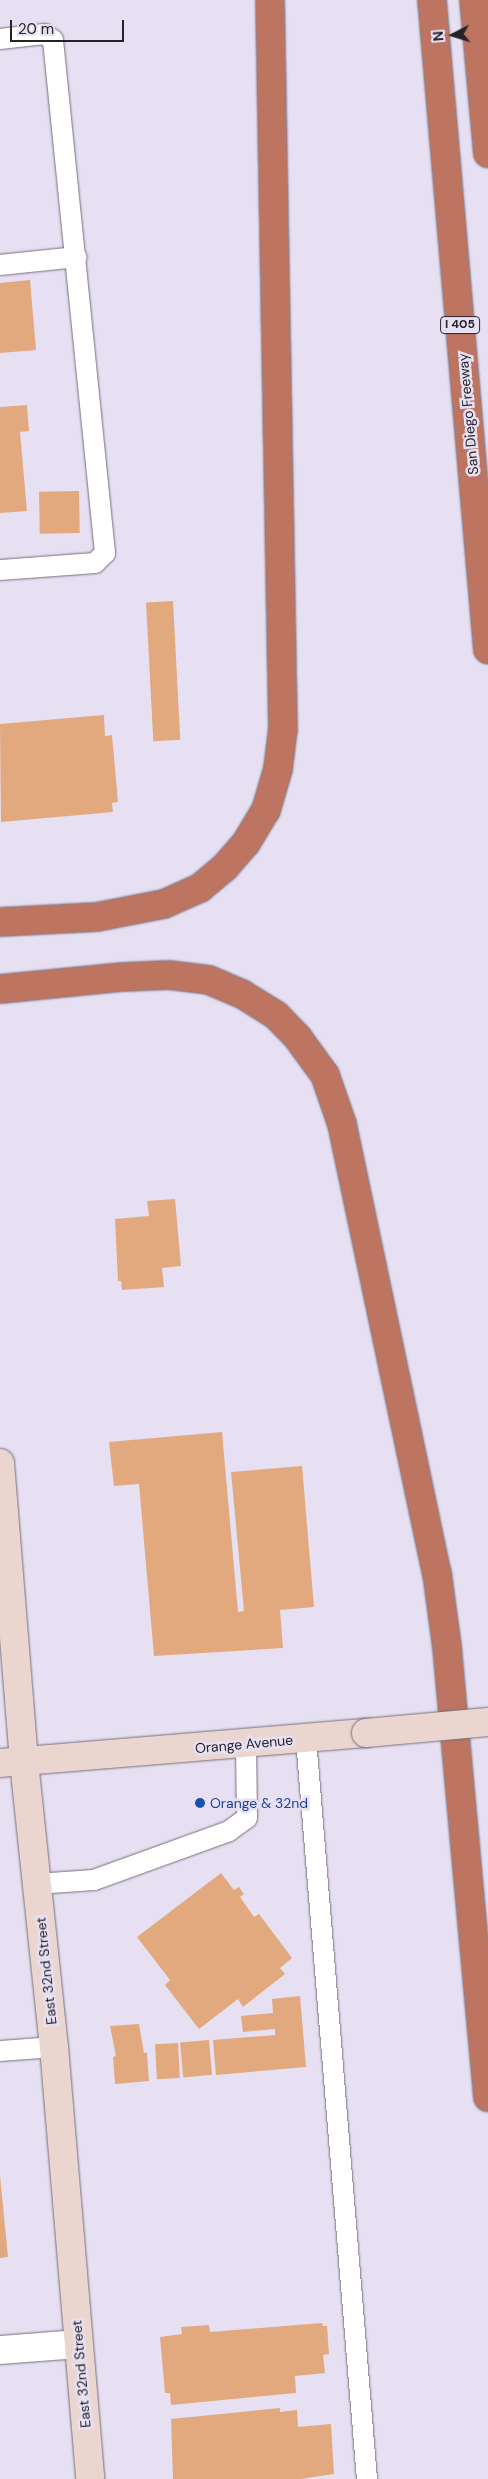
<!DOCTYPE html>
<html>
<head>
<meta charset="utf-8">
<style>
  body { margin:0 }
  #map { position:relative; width:488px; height:2479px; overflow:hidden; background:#e7e0f2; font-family:"DM Sans",sans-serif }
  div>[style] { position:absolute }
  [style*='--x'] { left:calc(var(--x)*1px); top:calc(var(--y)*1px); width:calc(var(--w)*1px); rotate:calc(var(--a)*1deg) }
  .building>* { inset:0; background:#e2a97f; transform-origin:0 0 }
  .roads { filter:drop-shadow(0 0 1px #756f7e) drop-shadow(0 0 1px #756f7e) }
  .lane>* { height:20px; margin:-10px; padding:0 10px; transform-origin:10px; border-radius:10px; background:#fff }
  .street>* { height:28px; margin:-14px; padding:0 14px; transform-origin:14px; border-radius:14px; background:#fff }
  .secondary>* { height:28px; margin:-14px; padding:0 14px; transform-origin:14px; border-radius:14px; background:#ebd5cf }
  .highway>* { height:28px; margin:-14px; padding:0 14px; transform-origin:14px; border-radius:14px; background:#bd7460 }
  .bridges { filter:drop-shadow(0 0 1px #756f7e) drop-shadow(0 0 1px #756f7e) }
  .secondary-bridge>* { height:28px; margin:-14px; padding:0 14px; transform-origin:14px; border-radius:14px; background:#ebd5cf }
  .dots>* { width:14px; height:14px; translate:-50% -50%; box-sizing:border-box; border:2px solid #e7e0f2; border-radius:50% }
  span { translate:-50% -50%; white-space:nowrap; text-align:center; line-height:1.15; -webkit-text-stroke:5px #e7e0f2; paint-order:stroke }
  .shield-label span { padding:1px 4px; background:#e7e0f2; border:1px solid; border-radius:4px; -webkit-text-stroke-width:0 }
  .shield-label { font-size:12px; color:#252229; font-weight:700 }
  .street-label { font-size:14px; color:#252229 }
  .transit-label { font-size:14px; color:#164399 }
  .left { translate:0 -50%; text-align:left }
  .north { position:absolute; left:428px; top:10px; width:50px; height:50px; -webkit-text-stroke:4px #e7e0f2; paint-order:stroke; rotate:265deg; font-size:14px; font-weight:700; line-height:20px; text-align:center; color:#252229 }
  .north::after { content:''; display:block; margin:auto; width:18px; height:22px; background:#252229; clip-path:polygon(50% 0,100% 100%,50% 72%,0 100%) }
  .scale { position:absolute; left:10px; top:20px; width:114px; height:22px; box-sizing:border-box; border:2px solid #252229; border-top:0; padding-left:6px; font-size:15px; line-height:18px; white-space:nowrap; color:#252229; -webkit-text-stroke:4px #e7e0f2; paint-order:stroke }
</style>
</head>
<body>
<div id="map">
  <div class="building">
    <i style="clip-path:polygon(30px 280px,36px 350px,0 353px,0 283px)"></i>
    <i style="clip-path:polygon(27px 405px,29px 431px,20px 432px,27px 511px,0 513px,0 407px)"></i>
    <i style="left:79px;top:491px;width:42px;height:40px;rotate:89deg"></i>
    <i style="left:173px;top:601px;width:139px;height:27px;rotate:87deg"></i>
    <i style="clip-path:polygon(104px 715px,105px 736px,112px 735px,118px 802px,112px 803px,113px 812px,1px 822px,0 724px)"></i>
    <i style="clip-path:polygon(175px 1199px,181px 1266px,162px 1268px,164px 1287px,122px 1290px,121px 1281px,118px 1281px,115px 1219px,149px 1216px,147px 1201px)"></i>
    <i style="clip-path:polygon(222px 1432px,238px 1612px,244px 1611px,231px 1472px,302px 1466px,314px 1607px,280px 1610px,283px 1648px,154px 1656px,139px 1484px,114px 1486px,109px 1442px)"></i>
    <i style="clip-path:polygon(221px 1873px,234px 1890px,239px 1887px,244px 1894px,240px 1897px,254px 1917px,259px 1914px,292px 1958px,280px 1968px,285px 1974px,243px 2007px,238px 1999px,199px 2029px,165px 1985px,170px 1980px,137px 1937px)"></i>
    <i style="clip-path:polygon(300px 1996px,306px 2067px,216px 2075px,213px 2040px,275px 2035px,275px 2029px,243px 2032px,241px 2016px,273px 2013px,272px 1999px)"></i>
    <i style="clip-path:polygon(139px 2024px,144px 2053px,147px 2053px,149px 2081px,115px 2084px,113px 2057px,116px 2056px,110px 2026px)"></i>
    <i style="left:209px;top:2040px;width:35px;height:29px;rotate:85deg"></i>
    <i style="left:178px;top:2043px;width:35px;height:23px;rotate:87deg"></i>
    <i style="clip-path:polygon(0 2175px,8px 2257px,0 2258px)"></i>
    <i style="clip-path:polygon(322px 2323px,323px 2326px,327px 2326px,329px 2354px,323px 2355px,325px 2373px,295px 2376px,296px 2393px,171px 2405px,170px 2393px,165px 2393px,160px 2337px,182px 2334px,181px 2327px,209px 2325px,210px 2332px)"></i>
    <i style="clip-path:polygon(280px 2408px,280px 2412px,297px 2410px,298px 2427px,331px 2424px,334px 2474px,300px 2479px,173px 2479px,171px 2419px)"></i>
  </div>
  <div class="roads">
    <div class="lane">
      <i style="--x:0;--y:39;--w:45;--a:-6.3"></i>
      <i style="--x:45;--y:34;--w:10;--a:37"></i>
      <i style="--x:53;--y:40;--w:516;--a:84.21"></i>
      <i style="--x:105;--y:553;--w:14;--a:135"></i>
      <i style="--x:95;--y:563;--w:95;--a:175.8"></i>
      <i style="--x:0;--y:265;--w:77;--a:-5.9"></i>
      <i style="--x:306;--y:1739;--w:743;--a:85.29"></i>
      <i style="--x:36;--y:1884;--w:58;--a:-3.9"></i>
      <i style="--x:94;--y:1880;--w:144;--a:-19.9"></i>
      <i style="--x:229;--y:1831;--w:22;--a:-36"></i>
      <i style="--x:247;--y:1818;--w:75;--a:-90.8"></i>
      <i style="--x:0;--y:2051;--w:54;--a:-4.2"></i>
    </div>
    <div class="street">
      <i style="--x:0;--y:2350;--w:78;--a:-4.4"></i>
    </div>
    <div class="secondary">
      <i style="--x:0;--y:1463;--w:300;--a:85.4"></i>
      <i style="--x:24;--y:1762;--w:287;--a:84"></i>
      <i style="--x:54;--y:2047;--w:433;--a:85.2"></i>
      <i style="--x:0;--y:1763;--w:367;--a:-4.7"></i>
    </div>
    <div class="highway">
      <i style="--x:432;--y:0;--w:652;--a:85.08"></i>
      <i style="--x:474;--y:0;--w:154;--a:84.8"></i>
      <i style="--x:0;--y:922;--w:97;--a:-3"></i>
      <i style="--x:97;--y:917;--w:68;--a:-11"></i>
      <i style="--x:164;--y:904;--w:39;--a:-24"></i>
      <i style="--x:200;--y:888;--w:33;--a:-40"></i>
      <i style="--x:225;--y:867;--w:32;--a:-49"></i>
      <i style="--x:246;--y:843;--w:39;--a:-59"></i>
      <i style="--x:266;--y:810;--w:43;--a:-73.7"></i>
      <i style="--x:278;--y:769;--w:39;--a:-83"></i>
      <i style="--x:283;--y:730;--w:730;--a:-91.02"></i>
      <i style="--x:0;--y:989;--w:124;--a:-5.6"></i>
      <i style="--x:123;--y:977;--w:46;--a:-2.5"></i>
      <i style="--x:169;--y:975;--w:40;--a:7.1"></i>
      <i style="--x:209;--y:980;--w:36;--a:23"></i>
      <i style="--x:242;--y:994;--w:40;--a:32"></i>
      <i style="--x:276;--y:1015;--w:32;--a:46"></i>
      <i style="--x:298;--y:1038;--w:46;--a:53.9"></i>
      <i style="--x:325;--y:1075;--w:52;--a:70.9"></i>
      <i style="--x:342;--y:1124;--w:459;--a:78.1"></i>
      <i style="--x:437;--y:1573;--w:75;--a:82.3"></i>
      <i style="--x:447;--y:1647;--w:452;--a:84.8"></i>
    </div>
  </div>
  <div class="bridges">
    <div class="secondary-bridge">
      <i style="--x:366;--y:1733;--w:122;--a:-5.2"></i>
    </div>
  </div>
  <div class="dots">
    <i style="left:200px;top:1803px;background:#1a4fb4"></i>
  </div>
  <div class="shield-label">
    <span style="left:460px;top:325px">I 405</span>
  </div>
  <div class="street-label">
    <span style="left:468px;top:414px;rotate:-95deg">San Diego Freeway</span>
    <span style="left:244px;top:1744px;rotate:-5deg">Orange Avenue</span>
    <span style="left:46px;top:1971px;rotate:-96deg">East 32nd Street</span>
    <span style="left:81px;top:2374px;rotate:-95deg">East 32nd Street</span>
  </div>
  <div class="transit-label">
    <span class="left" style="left:210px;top:1803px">Orange &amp; 32nd</span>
  </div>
  <div class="north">N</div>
  <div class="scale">20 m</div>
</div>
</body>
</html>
